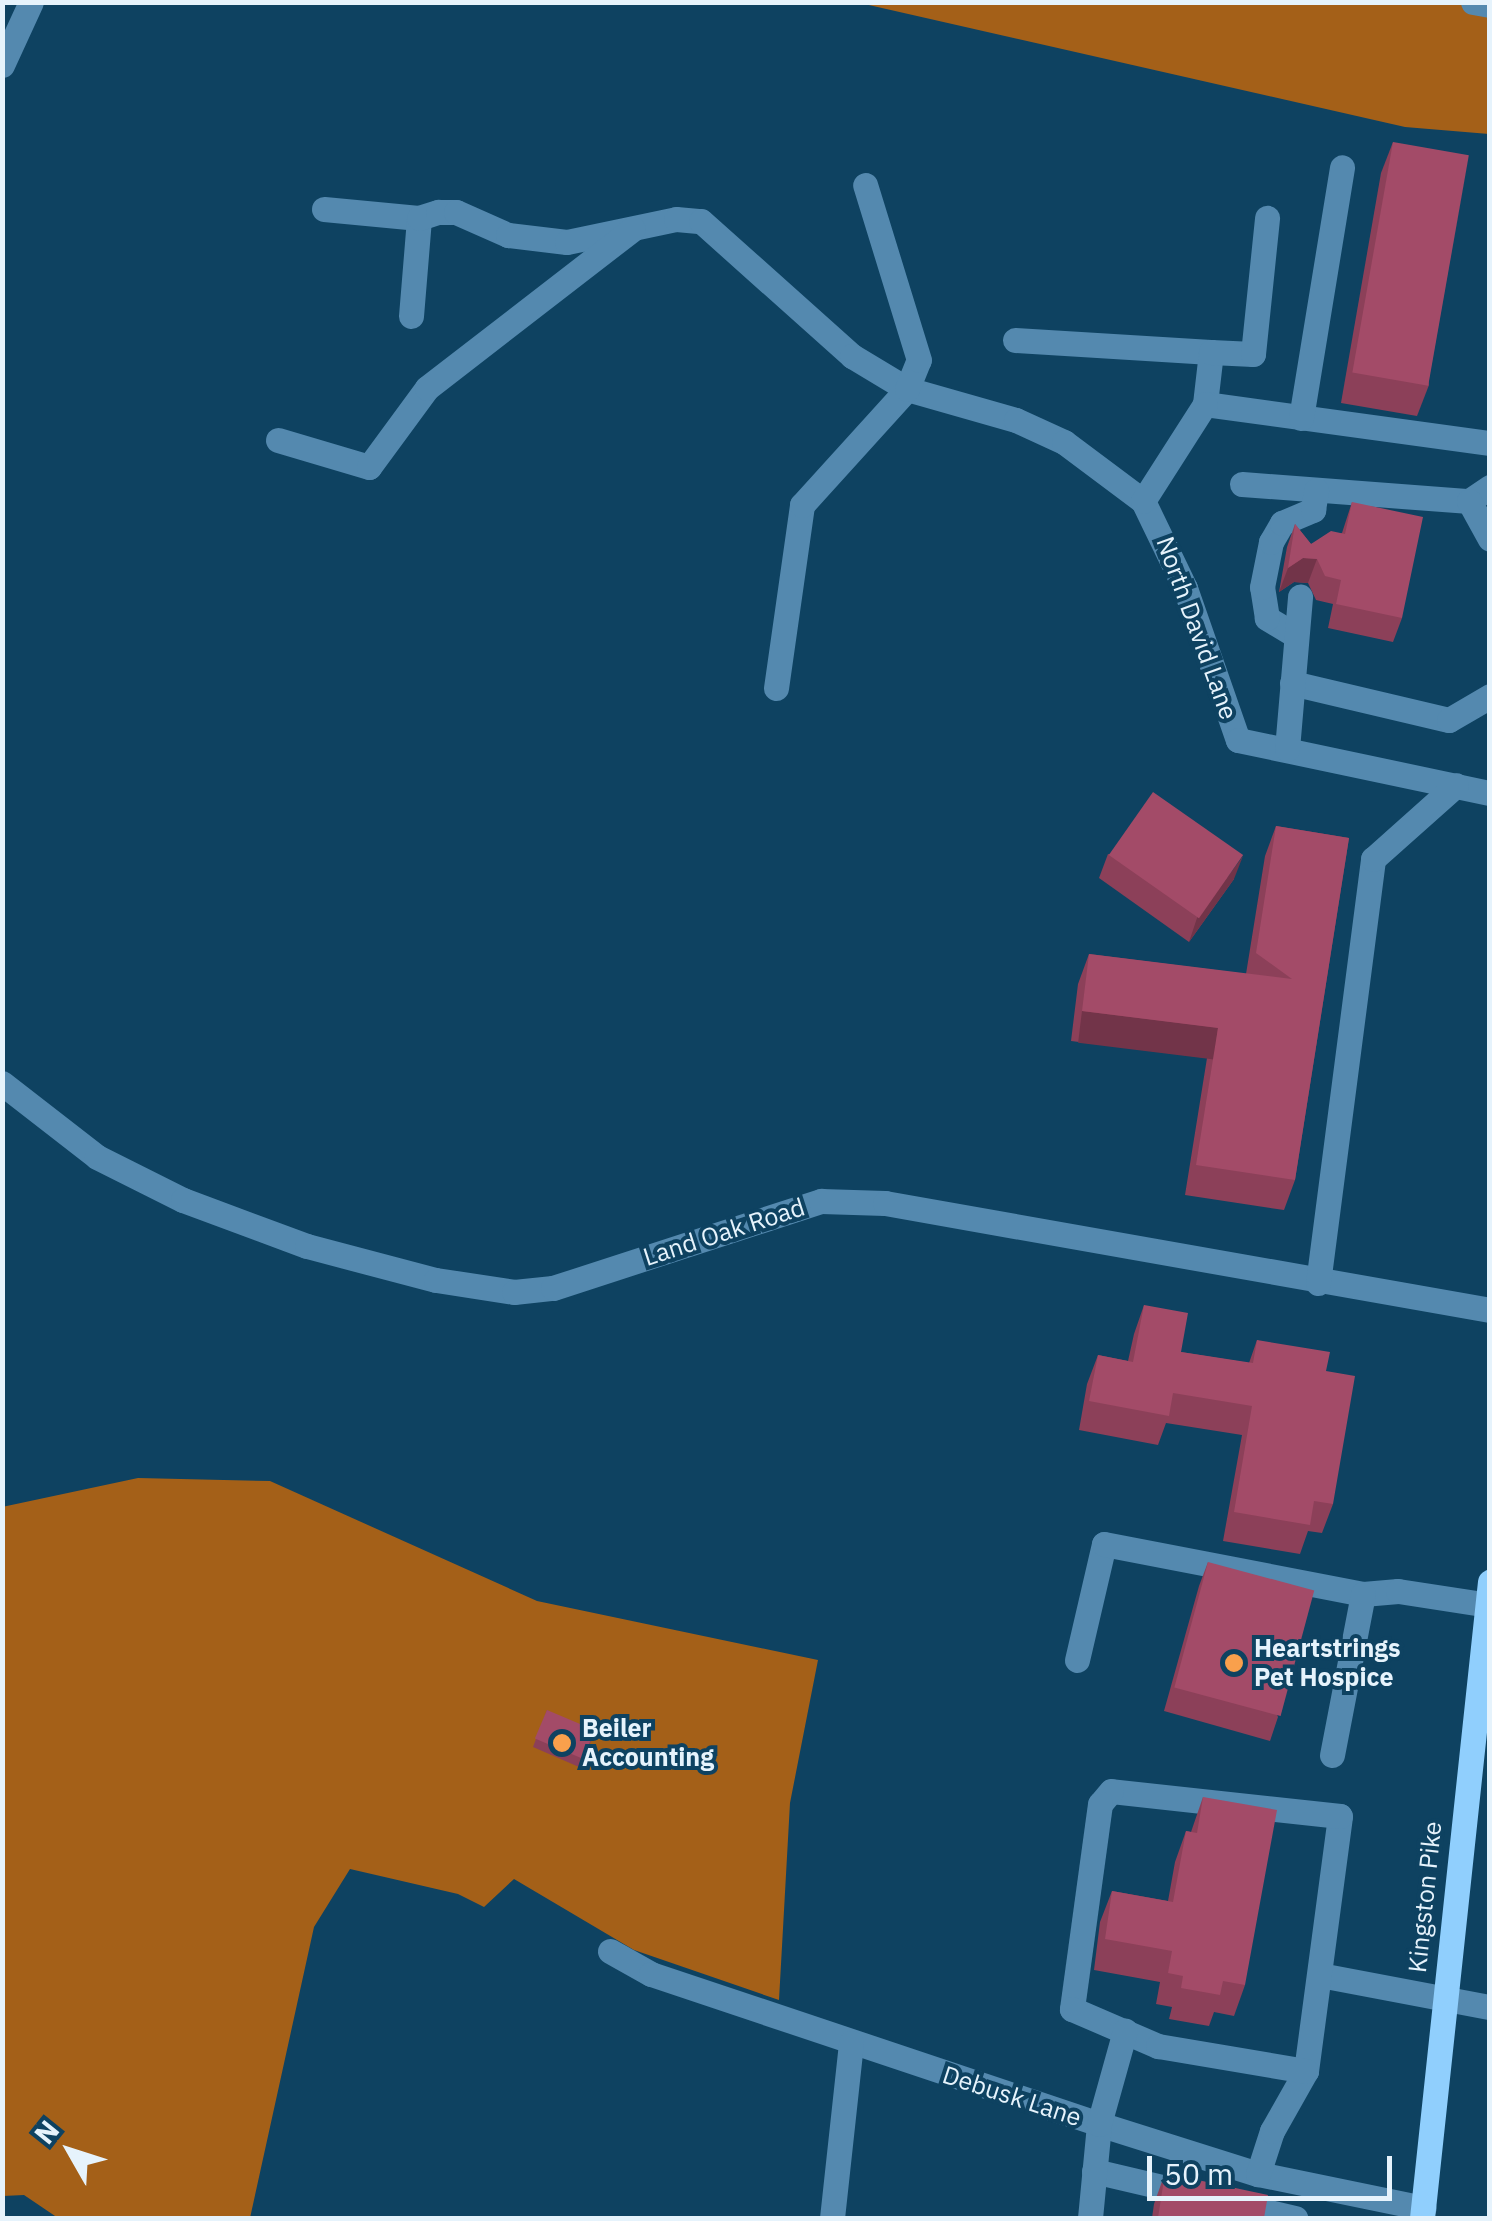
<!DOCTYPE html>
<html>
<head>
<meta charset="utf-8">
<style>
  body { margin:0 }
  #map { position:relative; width:1492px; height:2221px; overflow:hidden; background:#0e4261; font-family:"IBM Plex Sans",sans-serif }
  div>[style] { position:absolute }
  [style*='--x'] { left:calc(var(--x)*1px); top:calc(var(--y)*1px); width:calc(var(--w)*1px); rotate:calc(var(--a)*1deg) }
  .forest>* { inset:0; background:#a46018 }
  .minor>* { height:25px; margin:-12.5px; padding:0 12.5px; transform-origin:12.5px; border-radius:12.5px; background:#5489af }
  .major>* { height:25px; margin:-12.5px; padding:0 12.5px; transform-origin:12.5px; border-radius:12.5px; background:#90cffd }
  .wall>* { inset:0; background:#8c4059 }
  .shaded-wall>* { inset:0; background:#723449; transform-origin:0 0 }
  .building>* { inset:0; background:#a34b68; transform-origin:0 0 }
  .dots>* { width:28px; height:28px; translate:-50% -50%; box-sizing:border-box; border:5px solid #0e4261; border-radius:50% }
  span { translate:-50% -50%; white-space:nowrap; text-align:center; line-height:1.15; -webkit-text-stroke:8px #0e4261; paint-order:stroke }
  .street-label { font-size:25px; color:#e6f3fc }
  .poi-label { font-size:25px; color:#e6f3fc; font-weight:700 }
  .left { translate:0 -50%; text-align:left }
  .frame { position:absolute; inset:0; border:5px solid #e6f3fc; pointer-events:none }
  .north { position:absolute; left:20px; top:2101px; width:100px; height:100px; -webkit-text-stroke:8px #0e4261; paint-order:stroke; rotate:309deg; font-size:28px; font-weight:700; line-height:40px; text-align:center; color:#e6f3fc }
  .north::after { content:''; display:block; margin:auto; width:35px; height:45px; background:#e6f3fc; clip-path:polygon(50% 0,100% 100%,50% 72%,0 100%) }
  .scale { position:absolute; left:1147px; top:2156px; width:245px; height:45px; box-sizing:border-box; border:5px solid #e6f3fc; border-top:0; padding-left:12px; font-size:30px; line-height:35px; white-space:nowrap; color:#e6f3fc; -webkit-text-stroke:8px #0e4261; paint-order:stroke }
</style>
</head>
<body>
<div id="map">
  <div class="forest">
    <i style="clip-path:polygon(860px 3px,1489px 3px,1489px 134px,1405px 127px)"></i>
    <i style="clip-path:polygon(138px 1478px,270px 1481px,537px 1601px,818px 1660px,790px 1803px,779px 2000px,634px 1950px,514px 1879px,484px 1907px,458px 1894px,350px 1869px,314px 1927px,250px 2218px,58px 2218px,24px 2195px,3px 2196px,2px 1507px)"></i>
  </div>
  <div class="minor">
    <i style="--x:1473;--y:2;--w:17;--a:10"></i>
    <i style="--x:2;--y:65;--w:69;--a:-65.3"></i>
    <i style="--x:324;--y:209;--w:95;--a:5.4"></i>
    <i style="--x:411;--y:316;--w:98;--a:-85.3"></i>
    <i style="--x:419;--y:218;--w:20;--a:-18"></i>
    <i style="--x:438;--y:212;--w:18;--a:0"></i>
    <i style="--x:456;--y:212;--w:57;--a:23.9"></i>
    <i style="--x:508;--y:235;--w:59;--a:6.8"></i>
    <i style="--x:567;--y:242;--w:111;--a:-11.9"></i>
    <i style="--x:676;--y:219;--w:25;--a:5"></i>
    <i style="--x:701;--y:221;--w:203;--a:41.8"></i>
    <i style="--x:852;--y:356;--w:64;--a:31"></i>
    <i style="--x:907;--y:389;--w:113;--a:15.9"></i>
    <i style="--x:1016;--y:420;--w:53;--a:24.6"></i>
    <i style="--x:1064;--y:442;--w:99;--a:36.8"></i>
    <i style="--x:1143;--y:501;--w:97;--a:64.2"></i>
    <i style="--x:1185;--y:588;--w:161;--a:70.8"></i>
    <i style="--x:1238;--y:740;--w:258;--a:11.9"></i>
    <i style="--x:1015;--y:340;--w:196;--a:3.5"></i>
    <i style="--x:1211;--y:352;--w:52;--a:96.6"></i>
    <i style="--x:1205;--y:404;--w:288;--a:7.8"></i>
    <i style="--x:1211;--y:352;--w:42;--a:2.7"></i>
    <i style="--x:1253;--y:354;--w:137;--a:-84.1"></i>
    <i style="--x:1301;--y:418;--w:254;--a:-80.7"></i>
    <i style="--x:278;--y:440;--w:95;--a:16.5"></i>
    <i style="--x:369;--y:467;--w:98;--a:-53.7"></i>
    <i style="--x:427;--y:388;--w:260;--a:-37.7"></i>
    <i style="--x:1242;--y:484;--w:228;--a:4.3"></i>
    <i style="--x:1469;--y:501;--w:25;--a:-34"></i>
    <i style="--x:1143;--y:501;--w:115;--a:-57.4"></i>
    <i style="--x:1469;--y:501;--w:43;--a:61.1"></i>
    <i style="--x:1295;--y:635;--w:33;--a:-149"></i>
    <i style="--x:1267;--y:618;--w:31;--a:-99"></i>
    <i style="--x:1262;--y:587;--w:46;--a:-78.7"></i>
    <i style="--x:1271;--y:542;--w:22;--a:-60"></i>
    <i style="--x:1282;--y:523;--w:34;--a:-23"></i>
    <i style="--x:1313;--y:510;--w:20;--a:-81"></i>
    <i style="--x:1292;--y:683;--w:161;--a:13.3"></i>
    <i style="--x:1449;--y:720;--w:48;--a:-30.3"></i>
    <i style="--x:776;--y:688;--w:185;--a:-81.9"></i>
    <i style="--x:802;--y:505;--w:156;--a:-47.8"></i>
    <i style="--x:907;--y:389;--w:31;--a:-68"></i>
    <i style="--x:919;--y:360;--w:183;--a:-107.1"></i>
    <i style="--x:1287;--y:749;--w:153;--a:-85.1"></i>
    <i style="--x:2;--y:1083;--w:120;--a:37.9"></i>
    <i style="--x:97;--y:1157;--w:96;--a:26.6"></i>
    <i style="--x:183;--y:1200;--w:132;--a:20.4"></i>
    <i style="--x:307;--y:1246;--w:133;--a:14.8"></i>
    <i style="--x:436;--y:1280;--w:79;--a:8.7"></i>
    <i style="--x:514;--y:1292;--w:39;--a:-6"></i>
    <i style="--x:553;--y:1288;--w:282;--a:-18"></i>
    <i style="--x:821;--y:1201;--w:64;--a:1.8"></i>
    <i style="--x:885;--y:1203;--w:614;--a:10.03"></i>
    <i style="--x:1318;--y:1283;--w:428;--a:-82.6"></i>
    <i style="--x:1373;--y:859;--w:111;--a:-41.7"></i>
    <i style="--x:1077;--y:1660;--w:119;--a:-76.9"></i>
    <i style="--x:1104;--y:1544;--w:264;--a:10.9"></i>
    <i style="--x:1363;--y:1594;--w:35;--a:-5"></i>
    <i style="--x:1398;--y:1591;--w:93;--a:8.7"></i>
    <i style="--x:1332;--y:1755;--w:164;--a:-79.1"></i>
    <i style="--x:610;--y:1951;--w:47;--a:29.3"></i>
    <i style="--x:651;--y:1974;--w:472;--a:18.5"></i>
    <i style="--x:1099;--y:2124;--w:167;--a:17.5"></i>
    <i style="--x:1258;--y:2174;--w:169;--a:11.6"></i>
    <i style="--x:1320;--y:1975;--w:173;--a:10.7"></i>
    <i style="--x:1094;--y:2171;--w:101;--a:13.2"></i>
    <i style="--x:1258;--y:2174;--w:45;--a:-72"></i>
    <i style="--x:1272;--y:2131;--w:69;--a:-60.5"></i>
    <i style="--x:1306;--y:2071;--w:257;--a:-82.4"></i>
    <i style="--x:1340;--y:1816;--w:230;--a:-173.8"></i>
    <i style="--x:1111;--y:1791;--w:17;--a:130"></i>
    <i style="--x:1100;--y:1804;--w:207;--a:97.8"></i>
    <i style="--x:1072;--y:2009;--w:94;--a:23.3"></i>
    <i style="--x:1158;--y:2046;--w:150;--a:9.6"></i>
    <i style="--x:1235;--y:2204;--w:62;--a:13.1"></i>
    <i style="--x:832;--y:2218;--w:176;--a:-83.8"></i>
    <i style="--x:1090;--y:2218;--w:94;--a:-84.5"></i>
    <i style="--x:1099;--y:2124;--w:97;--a:-74.4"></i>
  </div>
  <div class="major">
    <i style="--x:1422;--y:2218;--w:640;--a:-83.9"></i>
  </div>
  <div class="wall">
    <i style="clip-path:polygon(1393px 142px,1429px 385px,1417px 416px,1341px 403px,1381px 173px)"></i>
    <i style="clip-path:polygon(1352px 502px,1402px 618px,1393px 642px,1328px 628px,1333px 604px,1316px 600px,1308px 583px,1294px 582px,1279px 592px,1287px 547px,1295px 524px,1311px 544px,1342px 533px)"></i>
    <i style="clip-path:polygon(1276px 826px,1349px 838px,1295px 1180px,1284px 1210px,1185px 1195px,1207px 1058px,1071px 1041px,1078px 984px,1089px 954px,1246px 974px,1265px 856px)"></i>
    <i style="clip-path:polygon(1108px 854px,1234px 879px,1189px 942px,1099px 878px)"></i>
    <i style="clip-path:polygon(1144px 1305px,1181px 1352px,1249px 1363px,1257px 1340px,1326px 1371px,1333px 1504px,1322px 1533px,1308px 1531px,1300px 1554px,1223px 1541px,1242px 1435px,1166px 1423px,1158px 1445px,1079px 1430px,1087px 1384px,1098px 1355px,1128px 1361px,1134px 1334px)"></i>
    <i style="clip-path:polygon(1208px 1562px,1278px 1717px,1270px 1741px,1164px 1711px,1199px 1586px)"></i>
    <i style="clip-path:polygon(547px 1710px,592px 1739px,579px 1767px,533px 1747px)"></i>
    <i style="clip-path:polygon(1203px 1797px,1245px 1985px,1234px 2016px,1214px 2012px,1209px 2026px,1169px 2019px,1172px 2007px,1156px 2004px,1160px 1982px,1094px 1970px,1100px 1922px,1112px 1891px,1168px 1901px,1175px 1862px,1186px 1831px,1191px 1832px)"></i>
    <i style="clip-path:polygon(1165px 2173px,1264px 2218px,1152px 2218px,1154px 2204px)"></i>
  </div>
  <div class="shaded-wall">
    <i style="clip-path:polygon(1303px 558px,1317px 559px,1308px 583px,1294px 582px,1279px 592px,1288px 568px)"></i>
    <i style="clip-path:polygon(1243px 856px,1234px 879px,1189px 942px,1197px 918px)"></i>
    <i style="left:1082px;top:1011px;width:137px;height:32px;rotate:7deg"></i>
  </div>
  <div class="building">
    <i style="left:1393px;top:142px;width:77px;height:234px;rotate:10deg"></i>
    <i style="clip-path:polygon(1352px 502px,1423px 517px,1402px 618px,1336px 604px,1341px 580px,1325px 576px,1317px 559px,1303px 558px,1288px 568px,1295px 524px,1311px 544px,1331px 531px,1345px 534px)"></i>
    <i style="left:1153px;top:792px;width:110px;height:77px;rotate:35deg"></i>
    <i style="clip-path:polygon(1276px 826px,1349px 838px,1295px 1180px,1196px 1165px,1218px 1028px,1082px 1011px,1089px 954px,1292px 979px,1256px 953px)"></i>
    <i style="clip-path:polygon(1144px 1305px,1188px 1313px,1181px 1352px,1253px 1363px,1257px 1340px,1330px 1352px,1326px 1371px,1355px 1376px,1333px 1504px,1314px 1501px,1310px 1525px,1234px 1512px,1252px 1406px,1173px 1393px,1169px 1416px,1089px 1401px,1098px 1355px,1133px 1362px)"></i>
    <i style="left:1208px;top:1562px;width:110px;height:130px;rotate:15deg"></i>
    <i style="left:547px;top:1710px;width:52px;height:31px;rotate:23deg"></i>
    <i style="clip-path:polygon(1203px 1797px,1277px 1810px,1245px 1985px,1223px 1981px,1220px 1995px,1181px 1988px,1183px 1976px,1168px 1973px,1172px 1951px,1105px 1939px,1112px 1891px,1173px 1902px,1186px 1831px,1197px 1833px)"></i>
    <i style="clip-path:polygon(1165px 2173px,1268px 2195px,1264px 2218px,1158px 2218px)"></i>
  </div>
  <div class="dots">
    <i style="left:1234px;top:1663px;background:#f9a04c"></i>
    <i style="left:562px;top:1743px;background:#f9a04c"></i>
  </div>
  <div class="street-label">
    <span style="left:1197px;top:628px;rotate:70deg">North David Lane</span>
    <span style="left:724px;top:1232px;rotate:-18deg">Land Oak Road</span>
    <span style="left:1425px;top:1897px;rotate:-84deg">Kingston Pike</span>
    <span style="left:1012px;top:2096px;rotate:18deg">Debusk Lane</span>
  </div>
  <div class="poi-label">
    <span class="left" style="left:1254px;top:1663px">Heartstrings<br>Pet Hospice</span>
    <span class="left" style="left:582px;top:1743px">Beiler<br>Accounting</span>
  </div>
  <div class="frame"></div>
  <div class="north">N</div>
  <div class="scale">50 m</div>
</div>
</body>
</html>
